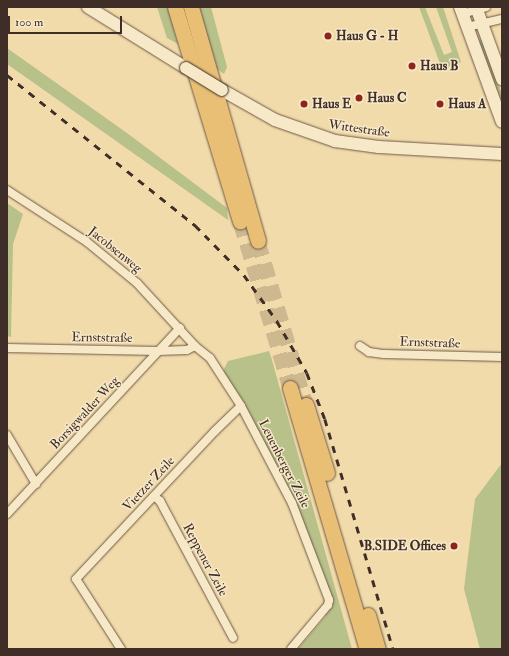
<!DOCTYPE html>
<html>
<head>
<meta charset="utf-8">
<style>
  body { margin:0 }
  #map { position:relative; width:509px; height:656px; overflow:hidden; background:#f2dbaa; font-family:"IM FELL Double Pica",serif }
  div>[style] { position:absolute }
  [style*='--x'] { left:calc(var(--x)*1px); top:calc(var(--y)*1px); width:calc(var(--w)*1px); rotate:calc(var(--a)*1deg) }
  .green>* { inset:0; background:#b8c18a }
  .motorway-tunnel>* { height:15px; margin-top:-7.5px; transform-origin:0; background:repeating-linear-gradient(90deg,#ceb890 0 15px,transparent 0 23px) }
  .roads { filter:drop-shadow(0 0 1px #6c5948) drop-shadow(0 0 1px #6c5948) }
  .minor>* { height:8px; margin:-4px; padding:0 4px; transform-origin:4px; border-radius:4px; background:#f7e8c8 }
  .secondary>* { height:12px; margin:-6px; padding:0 6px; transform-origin:6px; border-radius:6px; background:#f7e8c8 }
  .motorway>* { height:15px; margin:-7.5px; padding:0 7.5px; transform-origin:7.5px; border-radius:7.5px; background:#e9be75 }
  .rail>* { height:2.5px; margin-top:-1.25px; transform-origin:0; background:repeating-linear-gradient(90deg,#3f2e27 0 7px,transparent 0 14px) }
  .bridges { filter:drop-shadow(0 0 1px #3f2e27) drop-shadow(0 0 1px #3f2e27) }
  .secondary-bridge>* { height:12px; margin:-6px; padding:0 6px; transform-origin:6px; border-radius:6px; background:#f7e8c8 }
  .dots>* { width:11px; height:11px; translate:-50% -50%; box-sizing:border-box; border:2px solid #f7e8c8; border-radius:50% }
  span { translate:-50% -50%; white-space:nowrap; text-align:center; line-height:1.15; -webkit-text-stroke:3px #f7e8c8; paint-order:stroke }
  .poi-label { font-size:13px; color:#3f2e27; font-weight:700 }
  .left { translate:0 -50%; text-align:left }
  .right { translate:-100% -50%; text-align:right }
  .street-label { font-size:13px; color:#3f2e27 }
  .frame { position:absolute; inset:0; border:8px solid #3f2e27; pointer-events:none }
  .scale { position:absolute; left:8px; top:16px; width:114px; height:18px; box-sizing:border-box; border:2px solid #3f2e27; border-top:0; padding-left:5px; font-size:12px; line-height:14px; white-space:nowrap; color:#3f2e27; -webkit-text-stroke:3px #f7e8c8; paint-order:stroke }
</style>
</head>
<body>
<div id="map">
  <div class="green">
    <i style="clip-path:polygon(157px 7px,168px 7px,178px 44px,167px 38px)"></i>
    <i style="clip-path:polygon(198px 7px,211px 7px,227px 67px,224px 74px,216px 68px)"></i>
    <i style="clip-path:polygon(419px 7px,425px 7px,444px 55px,452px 52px,436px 7px,443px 7px,461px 62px,442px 69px)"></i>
    <i style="clip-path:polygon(482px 40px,502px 94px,502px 108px,477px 42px)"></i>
    <i style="clip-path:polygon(7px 48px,127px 133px,227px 208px,228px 220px,7px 64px)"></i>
    <i style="clip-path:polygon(7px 203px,23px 214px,13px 244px,11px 337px,7px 336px)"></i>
    <i style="clip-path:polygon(269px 351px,272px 360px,352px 649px,298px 649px,326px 616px,323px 613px,327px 609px,319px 565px,284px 479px,223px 371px,228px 361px)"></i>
    <i style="clip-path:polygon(502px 463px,502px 649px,480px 649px,464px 589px,475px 499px)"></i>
  </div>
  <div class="motorway-tunnel">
    <i style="--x:240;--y:221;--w:174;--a:73.3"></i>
    <i style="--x:258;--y:241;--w:171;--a:73.7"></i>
  </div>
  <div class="roads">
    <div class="minor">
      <i style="--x:462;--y:14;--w:25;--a:-16"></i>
      <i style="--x:467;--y:27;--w:36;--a:-13"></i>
      <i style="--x:7;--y:190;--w:95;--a:33"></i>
      <i style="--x:87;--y:242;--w:65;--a:39.4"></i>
      <i style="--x:137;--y:283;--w:86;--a:47.4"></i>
      <i style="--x:195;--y:346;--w:19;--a:39"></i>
      <i style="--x:210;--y:358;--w:57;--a:57.1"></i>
      <i style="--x:241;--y:406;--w:110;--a:62.3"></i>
      <i style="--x:292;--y:503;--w:104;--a:69.1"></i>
      <i style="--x:329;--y:600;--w:5;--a:101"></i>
      <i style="--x:328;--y:605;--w:57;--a:130.1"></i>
      <i style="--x:360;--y:346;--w:11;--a:34"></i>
      <i style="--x:369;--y:352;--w:15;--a:8"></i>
      <i style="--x:384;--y:354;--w:118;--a:1.5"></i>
      <i style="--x:7;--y:348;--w:151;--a:1.1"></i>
      <i style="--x:158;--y:351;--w:29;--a:-2"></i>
      <i style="--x:187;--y:350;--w:9;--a:-27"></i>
      <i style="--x:7;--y:435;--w:57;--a:59.4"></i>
      <i style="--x:154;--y:496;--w:8;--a:40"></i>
      <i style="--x:160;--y:501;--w:155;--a:61.9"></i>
      <i style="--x:7;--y:514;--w:254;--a:-47.1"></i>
      <i style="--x:121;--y:649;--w:83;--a:-122.7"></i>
      <i style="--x:76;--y:579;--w:203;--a:-46.8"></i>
      <i style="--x:215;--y:431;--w:36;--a:-44"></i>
    </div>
    <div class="secondary">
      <i style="--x:88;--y:7;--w:115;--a:31.9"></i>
      <i style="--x:460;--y:7;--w:122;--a:69.9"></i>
      <i style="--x:476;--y:7;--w:77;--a:70.1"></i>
      <i style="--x:222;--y:90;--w:61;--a:29.5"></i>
      <i style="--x:275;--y:120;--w:64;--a:19.3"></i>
      <i style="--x:335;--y:141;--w:44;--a:7.8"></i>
      <i style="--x:379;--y:147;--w:123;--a:3.3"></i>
    </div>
    <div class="motorway">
      <i style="--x:175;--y:7;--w:224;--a:73.1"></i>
      <i style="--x:191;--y:7;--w:243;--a:74"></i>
      <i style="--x:290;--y:388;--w:272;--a:73.6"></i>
      <i style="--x:306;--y:405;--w:71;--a:72.8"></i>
      <i style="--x:368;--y:615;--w:35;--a:74"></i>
    </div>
  </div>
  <div class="rail">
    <i style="--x:7;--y:75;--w:241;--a:38.6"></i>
    <i style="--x:195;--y:225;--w:70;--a:45.6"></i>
    <i style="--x:244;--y:275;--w:57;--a:54.3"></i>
    <i style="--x:277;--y:321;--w:60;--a:60"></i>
    <i style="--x:307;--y:373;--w:49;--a:68.6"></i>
    <i style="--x:325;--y:419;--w:240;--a:73.5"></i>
  </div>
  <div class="bridges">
    <div class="secondary-bridge">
      <i style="--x:186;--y:68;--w:42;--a:31.4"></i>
    </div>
  </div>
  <div class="dots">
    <i style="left:328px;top:36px;background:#8f2418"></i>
    <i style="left:412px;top:66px;background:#8f2418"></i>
    <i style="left:359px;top:98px;background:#8f2418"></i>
    <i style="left:304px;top:104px;background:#8f2418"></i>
    <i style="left:440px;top:104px;background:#8f2418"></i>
    <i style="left:454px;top:546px;background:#8f2418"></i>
  </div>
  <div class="poi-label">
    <span class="left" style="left:336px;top:36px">Haus G - H</span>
    <span class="left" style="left:420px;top:66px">Haus B</span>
    <span class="left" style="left:367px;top:98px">Haus C</span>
    <span class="left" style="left:312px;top:104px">Haus E</span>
    <span class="left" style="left:448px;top:104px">Haus A</span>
    <span class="right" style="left:446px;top:546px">B.SIDE Offices</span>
  </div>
  <div class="street-label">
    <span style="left:359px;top:129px;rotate:8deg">Wittestraße</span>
    <span style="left:115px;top:250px;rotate:39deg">Jacobsenweg</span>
    <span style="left:102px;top:338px;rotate:1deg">Ernststraße</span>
    <span style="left:430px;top:343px;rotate:2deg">Ernststraße</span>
    <span style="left:85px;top:413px;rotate:-47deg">Borsigwalder Weg</span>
    <span style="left:284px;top:464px;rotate:63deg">Leuenberger Zeile</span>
    <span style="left:149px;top:484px;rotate:-47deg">Vietzer Zeile</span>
    <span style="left:205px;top:560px;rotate:62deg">Reppener Zeile</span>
  </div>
  <div class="frame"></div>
  <div class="scale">100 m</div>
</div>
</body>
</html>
